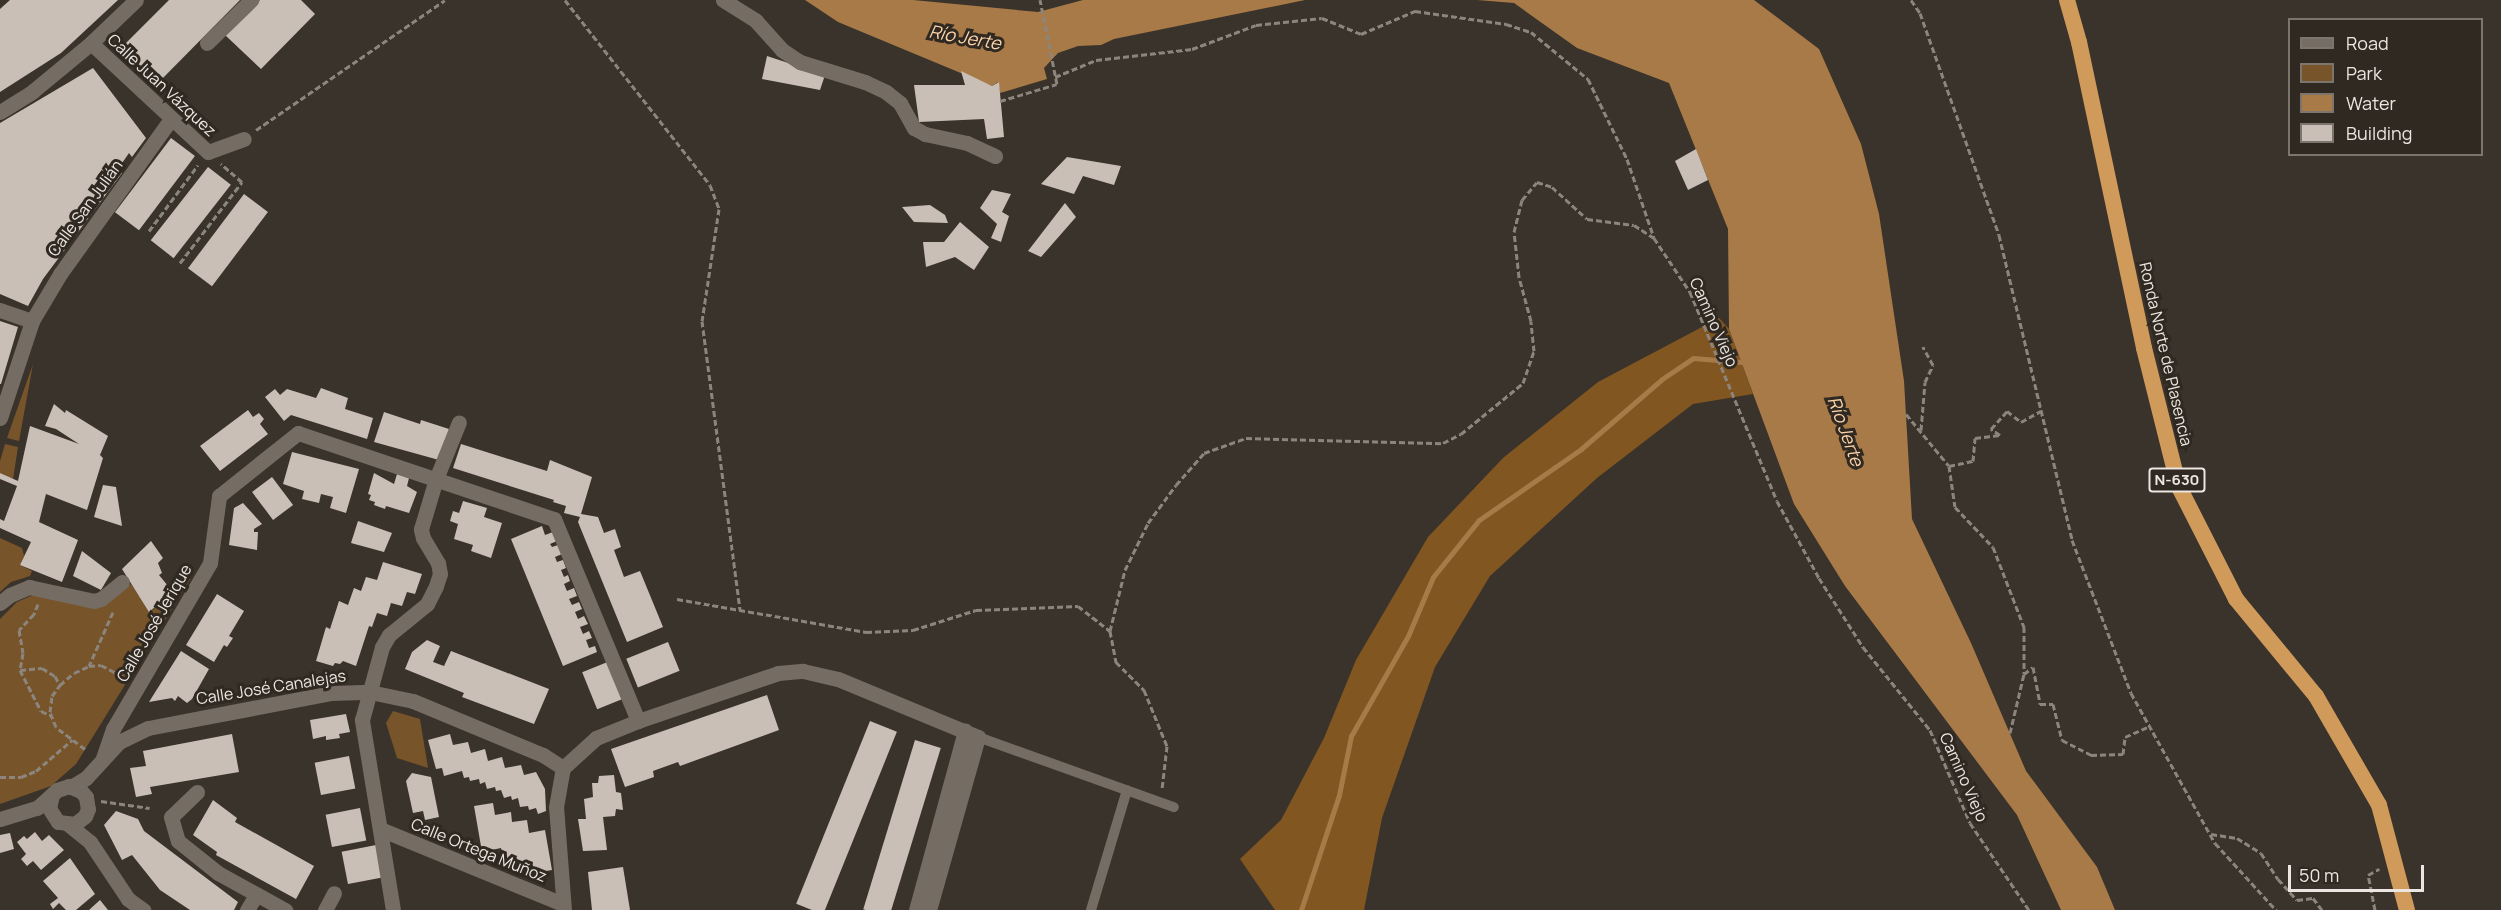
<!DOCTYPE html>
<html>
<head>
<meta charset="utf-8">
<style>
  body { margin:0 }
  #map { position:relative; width:2501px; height:910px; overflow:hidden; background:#3a332b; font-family:Manrope,sans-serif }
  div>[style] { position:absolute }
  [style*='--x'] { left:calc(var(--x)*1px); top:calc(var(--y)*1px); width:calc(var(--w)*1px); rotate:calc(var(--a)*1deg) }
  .green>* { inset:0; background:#78542a }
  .forest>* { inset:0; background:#815621 }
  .water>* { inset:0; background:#a87a47 }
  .stream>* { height:5px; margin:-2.5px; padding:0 2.5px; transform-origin:2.5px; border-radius:2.5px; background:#a87a47 }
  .building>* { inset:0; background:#c9bfb6; transform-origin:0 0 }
  .path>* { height:3px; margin-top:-1.5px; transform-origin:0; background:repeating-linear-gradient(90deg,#8b857e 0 6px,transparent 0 9px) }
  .service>* { height:10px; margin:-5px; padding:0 5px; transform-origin:5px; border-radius:5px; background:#756c63 }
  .pedestrian>* { height:15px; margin:-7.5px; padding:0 7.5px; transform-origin:7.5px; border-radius:7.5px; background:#756c63 }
  .minor>* { height:15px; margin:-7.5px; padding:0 7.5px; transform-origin:7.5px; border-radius:7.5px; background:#756c63 }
  .trunk>* { height:16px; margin:-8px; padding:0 8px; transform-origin:8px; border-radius:8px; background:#d09a5b }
  span { translate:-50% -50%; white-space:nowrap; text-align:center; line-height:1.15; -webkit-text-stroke:6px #302921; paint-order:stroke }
  .shield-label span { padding:2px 4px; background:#302921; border:2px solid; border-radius:4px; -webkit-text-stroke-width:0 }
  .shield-label { font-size:15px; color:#ebe6e1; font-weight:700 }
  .street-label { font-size:16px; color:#ebe6e1 }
  .water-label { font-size:18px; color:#fbd3a9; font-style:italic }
  .legend { position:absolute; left:2288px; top:18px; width:195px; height:138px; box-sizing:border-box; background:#302921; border:2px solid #7b756e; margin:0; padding:8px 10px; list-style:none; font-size:18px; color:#ebe6e1 }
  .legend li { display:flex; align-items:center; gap:12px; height:30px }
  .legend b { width:30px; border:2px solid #7b756e }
  .scale { position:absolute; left:2288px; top:865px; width:136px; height:27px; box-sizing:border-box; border:3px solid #ebe6e1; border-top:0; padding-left:8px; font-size:18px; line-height:21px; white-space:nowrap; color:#ebe6e1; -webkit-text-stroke:4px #302921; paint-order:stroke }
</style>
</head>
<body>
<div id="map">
  <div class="green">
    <i style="clip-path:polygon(33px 364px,19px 441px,7px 438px)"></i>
    <i style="clip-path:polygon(5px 444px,18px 447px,13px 479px,0 473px,0 461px)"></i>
    <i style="clip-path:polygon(0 538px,22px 548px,24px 556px,20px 565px,32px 571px,30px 576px,11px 582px,0 592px)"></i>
    <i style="clip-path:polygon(191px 578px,76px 764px,51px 786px,0 804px,0 619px,17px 602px,33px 595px,107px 601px,131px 584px,150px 612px)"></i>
    <i style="clip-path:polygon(393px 711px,420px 719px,428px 768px,397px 758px,386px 723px)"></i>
  </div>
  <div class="forest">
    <i style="clip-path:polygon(1719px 318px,1729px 329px,1753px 394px,1693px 404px,1597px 478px,1490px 576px,1435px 667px,1382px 818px,1364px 910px,1275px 910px,1240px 859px,1281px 820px,1324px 738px,1356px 660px,1428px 537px,1503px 458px,1598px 382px)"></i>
  </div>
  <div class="water">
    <i style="clip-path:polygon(805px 0,913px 0,1038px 12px,1083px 0,1305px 0,1114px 39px,1101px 45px,1078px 46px,1058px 53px,1044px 68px,1047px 79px,1000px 93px,998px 82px,992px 86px,838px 22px)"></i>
    <i style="clip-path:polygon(1477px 0,1754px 0,1819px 49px,1861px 144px,1879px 214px,1904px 381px,1912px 519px,1971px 643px,2026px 771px,2097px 867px,2115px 910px,2061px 910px,2017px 815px,1845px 586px,1794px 504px,1729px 329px,1728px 229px,1669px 83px,1577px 48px,1514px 3px)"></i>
  </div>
  <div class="stream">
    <i style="--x:1301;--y:910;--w:121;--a:-71.7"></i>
    <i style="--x:1339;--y:795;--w:60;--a:-78.5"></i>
    <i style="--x:1351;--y:736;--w:115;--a:-60.3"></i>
    <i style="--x:1408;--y:636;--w:64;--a:-67"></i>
    <i style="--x:1433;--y:577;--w:73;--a:-51.1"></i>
    <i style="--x:1479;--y:520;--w:124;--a:-34.8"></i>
    <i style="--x:1581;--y:449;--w:107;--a:-40.8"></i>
    <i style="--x:1662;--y:379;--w:37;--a:-34"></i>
    <i style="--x:1693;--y:358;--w:49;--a:4.7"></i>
  </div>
  <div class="building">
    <i style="clip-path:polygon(10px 0,118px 0,61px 53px,0 92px,0 9px)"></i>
    <i style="clip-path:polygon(169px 0,240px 0,159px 82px,121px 50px,123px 46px)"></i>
    <i style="clip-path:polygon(260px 0,301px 0,315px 14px,261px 69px,225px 35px)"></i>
    <i style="clip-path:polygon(767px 56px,825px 75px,820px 90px,762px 79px)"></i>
    <i style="clip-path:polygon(93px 68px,146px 138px,132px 157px,129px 153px,118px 169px,122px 173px,43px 279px,28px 306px,0 294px,0 123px)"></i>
    <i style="clip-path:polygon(961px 71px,992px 86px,999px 82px,1004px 137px,987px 139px,984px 119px,919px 122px,914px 85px,965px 85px)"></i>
    <i style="left:171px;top:138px;width:30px;height:93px;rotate:37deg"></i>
    <i style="clip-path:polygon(1696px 149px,1708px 180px,1688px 190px,1675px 161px)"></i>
    <i style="clip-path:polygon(1067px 157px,1121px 166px,1114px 185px,1083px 176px,1074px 194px,1041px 184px)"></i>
    <i style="left:208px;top:167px;width:29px;height:93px;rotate:38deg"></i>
    <i style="clip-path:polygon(992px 190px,1011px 194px,1002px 212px,1009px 216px,1001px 242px,991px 238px,997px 224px,980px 208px)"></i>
    <i style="left:244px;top:194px;width:30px;height:93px;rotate:37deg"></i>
    <i style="clip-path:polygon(1065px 203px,1076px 217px,1041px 257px,1028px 251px)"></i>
    <i style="clip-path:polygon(930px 205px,945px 215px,948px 223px,914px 222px,902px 207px)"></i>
    <i style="clip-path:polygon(960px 222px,989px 247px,974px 270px,955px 257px,926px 267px,923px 242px,944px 242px)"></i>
    <i style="clip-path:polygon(0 321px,18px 327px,1px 384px,0 384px)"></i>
    <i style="clip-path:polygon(321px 388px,348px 398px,345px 409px,373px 418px,367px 439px,291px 415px,284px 421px,265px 397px,275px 389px,280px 395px,287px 389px,316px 398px)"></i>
    <i style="clip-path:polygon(54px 404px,65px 413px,66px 410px,108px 436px,100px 455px,103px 458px,87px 510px,46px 494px,39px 522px,78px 540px,62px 582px,20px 565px,31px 542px,0 528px,0 519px,4px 521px,17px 486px,0 479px,0 473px,18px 481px,30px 426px,79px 444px,56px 429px,45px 426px)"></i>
    <i style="clip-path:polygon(248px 410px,253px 417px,259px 413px,264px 419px,260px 424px,268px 434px,220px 471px,200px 446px)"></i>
    <i style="clip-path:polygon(384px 412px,420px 424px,421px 420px,449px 429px,439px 460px,374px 442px)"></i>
    <i style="clip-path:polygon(461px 444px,547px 471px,550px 460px,592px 477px,581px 514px,598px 517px,604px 533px,615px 529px,621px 547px,614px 550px,624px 577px,640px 571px,663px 627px,627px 642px,578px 522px,580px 517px,564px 513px,566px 506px,553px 502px,554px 500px,453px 468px)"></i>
    <i style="clip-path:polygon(292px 452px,359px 469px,346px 513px,330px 508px,333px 497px,321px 494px,319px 503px,302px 499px,304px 491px,283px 484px)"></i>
    <i style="clip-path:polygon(374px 473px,394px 484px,397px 474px,409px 478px,407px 486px,417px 492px,409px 513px,386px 506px,385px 509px,374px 505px,375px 502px,369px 500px,371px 495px,368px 494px)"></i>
    <i style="left:272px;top:477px;width:35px;height:25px;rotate:53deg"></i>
    <i style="clip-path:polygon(103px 485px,116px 487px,122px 526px,94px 517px)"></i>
    <i style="clip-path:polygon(463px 501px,487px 508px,484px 517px,502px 523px,491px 558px,471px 551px,473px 545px,454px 539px,458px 524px,450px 521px,453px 511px,459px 513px)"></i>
    <i style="clip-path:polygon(243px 503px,262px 524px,254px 529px,254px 532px,258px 532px,257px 550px,229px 545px,234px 508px)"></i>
    <i style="clip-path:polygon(358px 521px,392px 533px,384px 552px,351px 543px)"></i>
    <i style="clip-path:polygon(542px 526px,545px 535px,553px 532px,557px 541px,550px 544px,552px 547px,558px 545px,562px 554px,555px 557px,557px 562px,563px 560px,566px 568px,561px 570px,564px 577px,568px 575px,570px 581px,564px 584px,567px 591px,574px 588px,577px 596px,569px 599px,572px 605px,579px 602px,582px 609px,575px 612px,578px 619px,584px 616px,588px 624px,580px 627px,583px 634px,589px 631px,592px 638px,586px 640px,589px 648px,595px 646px,597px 652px,563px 666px,511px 539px)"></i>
    <i style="clip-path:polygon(151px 541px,163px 558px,158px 563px,162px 573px,159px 575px,173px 592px,149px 612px,122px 569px)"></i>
    <i style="clip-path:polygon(82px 551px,111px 573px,101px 590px,73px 576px)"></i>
    <i style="clip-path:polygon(383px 562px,422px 574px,415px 594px,407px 592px,402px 606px,391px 603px,387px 616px,377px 613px,372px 627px,369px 626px,356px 666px,343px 661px,340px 664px,335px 663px,333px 666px,316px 661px,326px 627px,330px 629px,339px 601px,348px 605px,354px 588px,361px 591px,366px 577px,377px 580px)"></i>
    <i style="clip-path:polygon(217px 594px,244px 611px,229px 636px,233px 638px,227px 647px,224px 645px,214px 662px,186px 645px)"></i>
    <i style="clip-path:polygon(427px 640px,440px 646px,433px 662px,444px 666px,451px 651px,549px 689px,534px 724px,462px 697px,464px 693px,405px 669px,412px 652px)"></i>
    <i style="left:668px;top:642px;width:31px;height:45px;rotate:68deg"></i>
    <i style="clip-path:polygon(181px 651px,209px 669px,192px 699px,187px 703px,178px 696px,175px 701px,172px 698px,149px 702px)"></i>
    <i style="left:610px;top:661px;width:40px;height:30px;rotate:68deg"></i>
    <i style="clip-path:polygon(767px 695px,779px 730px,680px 766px,678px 762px,653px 771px,654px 777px,625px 787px,611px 749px)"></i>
    <i style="clip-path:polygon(346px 714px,350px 732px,339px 734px,340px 738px,326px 740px,326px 736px,313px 739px,310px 720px)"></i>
    <i style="left:870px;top:721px;width:29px;height:197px;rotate:22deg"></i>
    <i style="clip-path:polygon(232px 734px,239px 772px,150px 787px,152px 794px,136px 797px,130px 768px,146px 766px,143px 751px)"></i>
    <i style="clip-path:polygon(450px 734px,453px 745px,468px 742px,471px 753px,485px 749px,488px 761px,502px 757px,505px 768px,521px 765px,524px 775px,536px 772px,545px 789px,546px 811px,538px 814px,536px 808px,529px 810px,528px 806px,520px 807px,518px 798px,512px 800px,511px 796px,504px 798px,501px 790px,496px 791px,495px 787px,487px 789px,485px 782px,480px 784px,479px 779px,470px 781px,469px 777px,464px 778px,462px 771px,444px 776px,442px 768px,436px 769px,428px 740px)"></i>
    <i style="left:915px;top:740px;width:27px;height:177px;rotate:17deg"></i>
    <i style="left:349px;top:756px;width:33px;height:35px;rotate:79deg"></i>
    <i style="clip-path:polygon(412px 773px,431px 777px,439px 817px,425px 820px,423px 811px,413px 813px,406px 781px)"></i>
    <i style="clip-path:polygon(614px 775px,616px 792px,621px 793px,623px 810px,616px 809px,615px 816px,603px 817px,607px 850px,583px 851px,578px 819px,586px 819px,584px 799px,593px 797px,592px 783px,598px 783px,599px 776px)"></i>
    <i style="clip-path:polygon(213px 800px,237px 818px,235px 822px,314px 866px,296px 899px,216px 855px,217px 852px,193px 835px)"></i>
    <i style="clip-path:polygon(493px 803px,495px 815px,511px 812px,512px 822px,527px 820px,529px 833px,545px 830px,552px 870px,534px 873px,533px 865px,518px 868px,517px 858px,503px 860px,501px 848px,482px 852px,474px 806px)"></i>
    <i style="left:360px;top:808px;width:33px;height:35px;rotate:79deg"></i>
    <i style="clip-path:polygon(116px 811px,138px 819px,144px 831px,238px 902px,234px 910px,190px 910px,160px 890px,132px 855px,122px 860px,104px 825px)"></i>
    <i style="clip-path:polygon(35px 832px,42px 841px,49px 835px,64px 850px,41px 870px,33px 861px,27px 866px,21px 859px,26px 854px,17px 842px,24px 836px,27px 839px)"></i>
    <i style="clip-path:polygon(10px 833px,14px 849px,0 853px,0 835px)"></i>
    <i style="left:376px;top:845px;width:33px;height:35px;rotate:79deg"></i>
    <i style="clip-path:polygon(70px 858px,95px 894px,76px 910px,66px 910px,59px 903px,53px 909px,50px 904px,58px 898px,43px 881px)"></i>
    <i style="clip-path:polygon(623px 867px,630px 910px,592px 910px,588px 872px)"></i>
    <i style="clip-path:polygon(100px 900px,108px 910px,89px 910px)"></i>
  </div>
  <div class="path">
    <i style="--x:565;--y:0;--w:235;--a:51.9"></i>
    <i style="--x:710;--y:185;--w:26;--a:69"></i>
    <i style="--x:719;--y:209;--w:113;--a:98.6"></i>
    <i style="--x:702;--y:321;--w:291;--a:82.5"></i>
    <i style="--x:1911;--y:0;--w:16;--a:55"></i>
    <i style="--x:1920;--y:13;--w:236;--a:70.4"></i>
    <i style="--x:1999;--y:235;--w:314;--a:76.5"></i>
    <i style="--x:2072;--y:540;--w:164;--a:68.9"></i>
    <i style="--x:2131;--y:693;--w:172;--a:60.8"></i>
    <i style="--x:2215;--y:843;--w:91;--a:47.7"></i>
    <i style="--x:1055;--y:77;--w:44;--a:-22.5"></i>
    <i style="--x:1096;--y:60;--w:97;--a:-6.5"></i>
    <i style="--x:1192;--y:49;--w:68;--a:-20.6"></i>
    <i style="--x:1256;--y:25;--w:66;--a:-6.1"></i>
    <i style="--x:1322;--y:18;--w:42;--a:22.3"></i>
    <i style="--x:1361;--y:34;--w:59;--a:-23.1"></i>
    <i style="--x:1415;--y:11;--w:92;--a:8.1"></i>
    <i style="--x:1506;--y:24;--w:26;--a:18"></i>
    <i style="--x:1531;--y:32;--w:74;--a:39.5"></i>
    <i style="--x:1588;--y:79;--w:89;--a:64"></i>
    <i style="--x:1627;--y:159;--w:83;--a:71.1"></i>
    <i style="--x:1000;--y:101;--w:59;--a:-16.6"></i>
    <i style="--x:1057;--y:84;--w:86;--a:-101.4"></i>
    <i style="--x:256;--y:130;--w:229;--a:-34.5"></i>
    <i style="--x:149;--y:231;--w:82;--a:-53.4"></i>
    <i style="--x:180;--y:263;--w:102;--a:-52.6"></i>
    <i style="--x:242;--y:182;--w:28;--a:-139"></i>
    <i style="--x:1906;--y:414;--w:67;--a:50.4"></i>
    <i style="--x:1949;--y:466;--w:41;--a:81.7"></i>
    <i style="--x:1955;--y:507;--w:55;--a:46.5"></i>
    <i style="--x:1993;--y:547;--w:86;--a:68.8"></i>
    <i style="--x:2024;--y:627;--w:47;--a:90"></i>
    <i style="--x:1921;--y:430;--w:48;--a:-85.2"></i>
    <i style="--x:1925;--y:382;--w:19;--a:-65"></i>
    <i style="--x:1933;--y:365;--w:21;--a:-119"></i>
    <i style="--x:1949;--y:466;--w:25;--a:-12"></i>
    <i style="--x:1973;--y:461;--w:23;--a:-85"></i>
    <i style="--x:1975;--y:438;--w:25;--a:-7"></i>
    <i style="--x:2000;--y:435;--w:11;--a:-146"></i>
    <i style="--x:1991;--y:429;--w:24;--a:-48"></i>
    <i style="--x:2007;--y:411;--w:18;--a:38"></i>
    <i style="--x:2021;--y:422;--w:23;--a:-29"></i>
    <i style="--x:677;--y:599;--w:192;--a:9.9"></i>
    <i style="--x:866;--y:632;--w:47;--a:-2.4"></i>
    <i style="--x:913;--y:630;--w:66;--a:-17.6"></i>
    <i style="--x:976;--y:610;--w:102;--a:-2.2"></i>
    <i style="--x:1078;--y:606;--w:41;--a:38"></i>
    <i style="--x:1110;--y:631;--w:32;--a:79"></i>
    <i style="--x:1116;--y:662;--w:40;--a:45"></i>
    <i style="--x:1144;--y:690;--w:61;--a:67.7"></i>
    <i style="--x:1167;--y:746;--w:43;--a:96.6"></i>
    <i style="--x:38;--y:604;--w:11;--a:112"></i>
    <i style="--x:34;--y:614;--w:22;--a:133"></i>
    <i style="--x:19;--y:630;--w:23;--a:80"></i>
    <i style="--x:23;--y:653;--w:17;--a:100"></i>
    <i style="--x:20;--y:670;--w:46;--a:62.9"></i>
    <i style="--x:41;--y:711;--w:12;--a:24"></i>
    <i style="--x:113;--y:612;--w:59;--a:114"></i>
    <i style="--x:89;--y:666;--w:12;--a:-5"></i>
    <i style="--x:101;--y:665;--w:27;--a:28"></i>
    <i style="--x:1110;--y:631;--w:63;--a:-76.2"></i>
    <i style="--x:1125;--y:570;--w:52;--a:-63.9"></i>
    <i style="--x:1148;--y:523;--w:47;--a:-53.6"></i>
    <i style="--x:1176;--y:485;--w:43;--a:-48.8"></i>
    <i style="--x:1204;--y:453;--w:45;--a:-19.7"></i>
    <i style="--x:1246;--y:438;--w:197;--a:1.5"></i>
    <i style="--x:1443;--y:443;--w:20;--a:-27"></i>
    <i style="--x:1461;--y:434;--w:80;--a:-39.4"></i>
    <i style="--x:1523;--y:383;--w:34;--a:-71"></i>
    <i style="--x:1534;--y:351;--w:30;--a:-96"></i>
    <i style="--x:1531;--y:321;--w:46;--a:-105.3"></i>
    <i style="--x:1519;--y:277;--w:45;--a:-96.3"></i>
    <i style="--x:1514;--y:232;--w:33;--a:-76"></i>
    <i style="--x:1522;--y:200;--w:23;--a:-50"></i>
    <i style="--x:1537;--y:182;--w:16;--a:18"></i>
    <i style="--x:1552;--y:187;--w:47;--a:42.4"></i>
    <i style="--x:1587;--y:219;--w:47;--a:7.3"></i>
    <i style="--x:1634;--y:225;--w:24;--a:33"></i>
    <i style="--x:1654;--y:238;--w:65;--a:56.3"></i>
    <i style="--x:1690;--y:292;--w:226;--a:67.4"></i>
    <i style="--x:1777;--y:501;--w:88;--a:61.4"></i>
    <i style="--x:1819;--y:578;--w:82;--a:57.5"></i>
    <i style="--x:1863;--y:647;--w:107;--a:51.1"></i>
    <i style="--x:1930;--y:730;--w:101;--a:66.7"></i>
    <i style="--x:1970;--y:823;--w:105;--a:55.9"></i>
    <i style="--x:20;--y:670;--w:22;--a:-5"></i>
    <i style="--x:42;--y:668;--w:15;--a:32"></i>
    <i style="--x:55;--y:676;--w:10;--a:61"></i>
    <i style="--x:2010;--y:733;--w:61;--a:-76.7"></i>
    <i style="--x:2024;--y:674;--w:11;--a:-38"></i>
    <i style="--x:2033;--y:667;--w:38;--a:79"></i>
    <i style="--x:2040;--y:704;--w:13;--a:0"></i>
    <i style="--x:2053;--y:704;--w:37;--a:76"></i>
    <i style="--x:2062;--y:740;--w:33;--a:27"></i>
    <i style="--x:2091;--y:755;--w:32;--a:-2"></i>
    <i style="--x:2123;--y:754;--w:17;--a:-83"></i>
    <i style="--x:2125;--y:737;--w:27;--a:-24"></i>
    <i style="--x:85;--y:749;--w:36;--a:-143"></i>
    <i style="--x:56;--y:727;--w:16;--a:-112"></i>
    <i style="--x:50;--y:712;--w:16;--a:-83"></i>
    <i style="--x:52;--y:696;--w:14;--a:-54"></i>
    <i style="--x:60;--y:685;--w:18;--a:-41"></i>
    <i style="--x:74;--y:673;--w:17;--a:-25"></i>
    <i style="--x:0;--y:777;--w:21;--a:0"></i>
    <i style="--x:21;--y:777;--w:16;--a:-22"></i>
    <i style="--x:36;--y:771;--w:48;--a:-40.7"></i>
    <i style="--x:101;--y:801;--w:49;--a:8.1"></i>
    <i style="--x:2211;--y:834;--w:26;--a:9"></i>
    <i style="--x:2237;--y:838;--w:28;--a:32"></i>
    <i style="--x:2261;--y:853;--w:31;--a:57"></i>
    <i style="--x:2278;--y:879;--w:28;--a:48"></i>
    <i style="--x:2297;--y:900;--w:16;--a:-7"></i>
    <i style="--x:2313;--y:898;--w:15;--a:53"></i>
    <i style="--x:2375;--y:910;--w:36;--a:-101"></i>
    <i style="--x:2368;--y:875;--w:13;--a:-29"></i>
  </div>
  <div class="service">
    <i style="--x:978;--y:737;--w:208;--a:19.7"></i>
    <i style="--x:1091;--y:910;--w:125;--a:-73.3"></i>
  </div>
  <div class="pedestrian">
    <i style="--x:436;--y:479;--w:61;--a:-68"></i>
  </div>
  <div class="minor">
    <i style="--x:723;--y:0;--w:39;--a:32"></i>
    <i style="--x:756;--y:21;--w:39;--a:48"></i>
    <i style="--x:782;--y:50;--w:22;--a:34"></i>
    <i style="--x:800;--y:62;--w:68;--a:17.1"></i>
    <i style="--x:865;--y:82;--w:23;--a:25"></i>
    <i style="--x:886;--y:92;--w:18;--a:38"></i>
    <i style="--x:900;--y:103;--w:29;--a:61"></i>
    <i style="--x:914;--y:128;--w:13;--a:29"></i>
    <i style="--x:925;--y:134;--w:43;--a:12.1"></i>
    <i style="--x:967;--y:143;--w:31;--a:25"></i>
    <i style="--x:91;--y:43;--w:160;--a:43"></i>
    <i style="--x:208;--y:152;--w:38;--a:-20"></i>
    <i style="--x:207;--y:43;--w:62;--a:-44.3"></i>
    <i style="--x:0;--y:112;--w:39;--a:-32"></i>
    <i style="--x:33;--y:91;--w:75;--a:-39.6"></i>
    <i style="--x:91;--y:43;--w:62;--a:-43.7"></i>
    <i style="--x:0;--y:310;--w:34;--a:19"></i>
    <i style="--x:0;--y:418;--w:102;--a:-71.7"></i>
    <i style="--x:32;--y:321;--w:55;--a:-59.2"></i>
    <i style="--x:60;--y:274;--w:191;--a:-54.4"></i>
    <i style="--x:0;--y:603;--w:13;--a:-39"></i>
    <i style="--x:10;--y:595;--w:21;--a:-23"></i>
    <i style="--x:29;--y:587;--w:66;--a:12.2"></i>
    <i style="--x:94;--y:601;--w:7;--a:-16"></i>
    <i style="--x:101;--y:599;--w:27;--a:-39"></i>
    <i style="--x:103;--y:758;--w:31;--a:-71"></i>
    <i style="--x:113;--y:729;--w:192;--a:-59.7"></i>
    <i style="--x:210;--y:563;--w:68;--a:-82.3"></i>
    <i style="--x:219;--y:496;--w:101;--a:-38.6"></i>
    <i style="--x:298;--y:433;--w:270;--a:18.6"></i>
    <i style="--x:554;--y:519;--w:219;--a:67.4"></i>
    <i style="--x:71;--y:787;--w:17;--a:-31"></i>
    <i style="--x:86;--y:778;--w:49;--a:-47.5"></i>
    <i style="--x:119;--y:742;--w:32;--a:-26"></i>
    <i style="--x:148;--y:728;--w:187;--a:-10.8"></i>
    <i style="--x:332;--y:693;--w:38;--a:-2"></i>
    <i style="--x:370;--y:692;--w:44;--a:11.8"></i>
    <i style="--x:413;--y:701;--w:141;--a:22.6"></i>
    <i style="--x:543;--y:755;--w:24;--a:33"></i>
    <i style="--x:197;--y:792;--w:36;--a:136"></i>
    <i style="--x:171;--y:817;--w:25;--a:74"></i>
    <i style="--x:178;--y:841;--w:51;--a:38.7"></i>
    <i style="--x:218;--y:873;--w:77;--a:28.9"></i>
    <i style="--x:0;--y:819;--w:39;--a:-17"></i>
    <i style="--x:37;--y:808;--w:27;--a:-42"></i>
    <i style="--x:57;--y:790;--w:13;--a:-18"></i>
    <i style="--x:69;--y:786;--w:13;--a:23"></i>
    <i style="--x:81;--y:791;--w:8;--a:50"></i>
    <i style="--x:86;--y:797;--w:12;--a:81"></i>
    <i style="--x:88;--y:809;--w:8;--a:113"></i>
    <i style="--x:85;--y:816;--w:13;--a:141"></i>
    <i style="--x:75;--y:824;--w:17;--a:-173"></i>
    <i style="--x:58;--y:822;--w:17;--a:-123"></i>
    <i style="--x:49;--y:808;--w:13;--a:-77"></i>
    <i style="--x:69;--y:825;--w:27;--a:39"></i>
    <i style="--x:90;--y:842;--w:69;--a:56.3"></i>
    <i style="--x:128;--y:899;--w:19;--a:36"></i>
    <i style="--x:380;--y:829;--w:198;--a:22.3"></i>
    <i style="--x:247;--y:910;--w:17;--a:-59"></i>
    <i style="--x:325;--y:910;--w:19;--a:-62"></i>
    <i style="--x:393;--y:910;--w:193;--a:-99.3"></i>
    <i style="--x:362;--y:720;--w:76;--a:-74.7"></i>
    <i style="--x:382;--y:647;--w:14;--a:-60"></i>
    <i style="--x:389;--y:635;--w:49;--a:-39.2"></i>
    <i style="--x:427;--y:604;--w:20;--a:-63"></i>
    <i style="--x:436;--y:586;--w:13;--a:-72"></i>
    <i style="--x:440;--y:574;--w:11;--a:-100"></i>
    <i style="--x:438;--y:563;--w:29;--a:-121"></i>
    <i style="--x:423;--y:538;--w:9;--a:-103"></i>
    <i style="--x:421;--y:529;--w:52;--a:-73.3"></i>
    <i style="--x:564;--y:910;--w:103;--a:-94.4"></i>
    <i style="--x:556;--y:807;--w:40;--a:-80"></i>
    <i style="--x:563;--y:768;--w:45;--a:-42.3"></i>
    <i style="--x:596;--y:738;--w:45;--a:-22"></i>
    <i style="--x:638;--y:721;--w:148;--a:-18.9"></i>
    <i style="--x:778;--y:673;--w:25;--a:-5"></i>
    <i style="--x:803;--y:671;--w:36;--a:13"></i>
    <i style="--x:838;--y:679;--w:152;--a:22.5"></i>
    <i style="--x:978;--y:737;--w:180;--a:105.8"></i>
    <i style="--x:916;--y:910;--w:186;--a:-74.7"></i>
  </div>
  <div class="trunk">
    <i style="--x:2067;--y:0;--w:44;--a:74.1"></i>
    <i style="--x:2079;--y:42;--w:313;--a:78"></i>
    <i style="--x:2144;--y:348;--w:143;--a:75.9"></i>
    <i style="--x:2179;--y:487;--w:126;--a:63"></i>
    <i style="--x:2236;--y:599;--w:126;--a:50.5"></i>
    <i style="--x:2316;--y:696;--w:126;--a:60"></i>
    <i style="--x:2379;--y:805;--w:109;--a:75.1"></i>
  </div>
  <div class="shield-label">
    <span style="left:2177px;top:480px">N-630</span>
  </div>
  <div class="street-label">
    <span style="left:162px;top:85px;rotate:43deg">Calle Juan Vázquez</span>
    <span style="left:85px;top:208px;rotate:-54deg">Calle San Julián</span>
    <span style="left:1714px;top:322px;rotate:66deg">Camino Viejo</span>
    <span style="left:2166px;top:354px;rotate:77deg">Ronda Norte de Plasencia</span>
    <span style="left:154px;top:623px;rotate:-60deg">Calle José Jerique</span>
    <span style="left:271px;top:687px;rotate:-9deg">Calle José Canalejas</span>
    <span style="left:1964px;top:777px;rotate:66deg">Camino Viejo</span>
    <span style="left:479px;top:850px;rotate:22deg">Calle Ortega Muñoz</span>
  </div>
  <div class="water-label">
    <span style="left:965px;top:37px;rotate:10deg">Río Jerte</span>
    <span style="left:1846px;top:431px;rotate:70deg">Río Jerte</span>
  </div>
  <ul class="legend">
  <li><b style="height:8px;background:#756c63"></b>Road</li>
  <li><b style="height:16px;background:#78542a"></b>Park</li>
  <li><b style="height:16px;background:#a87a47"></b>Water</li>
  <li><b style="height:16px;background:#c9bfb6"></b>Building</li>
  </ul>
  <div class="scale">50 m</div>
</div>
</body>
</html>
